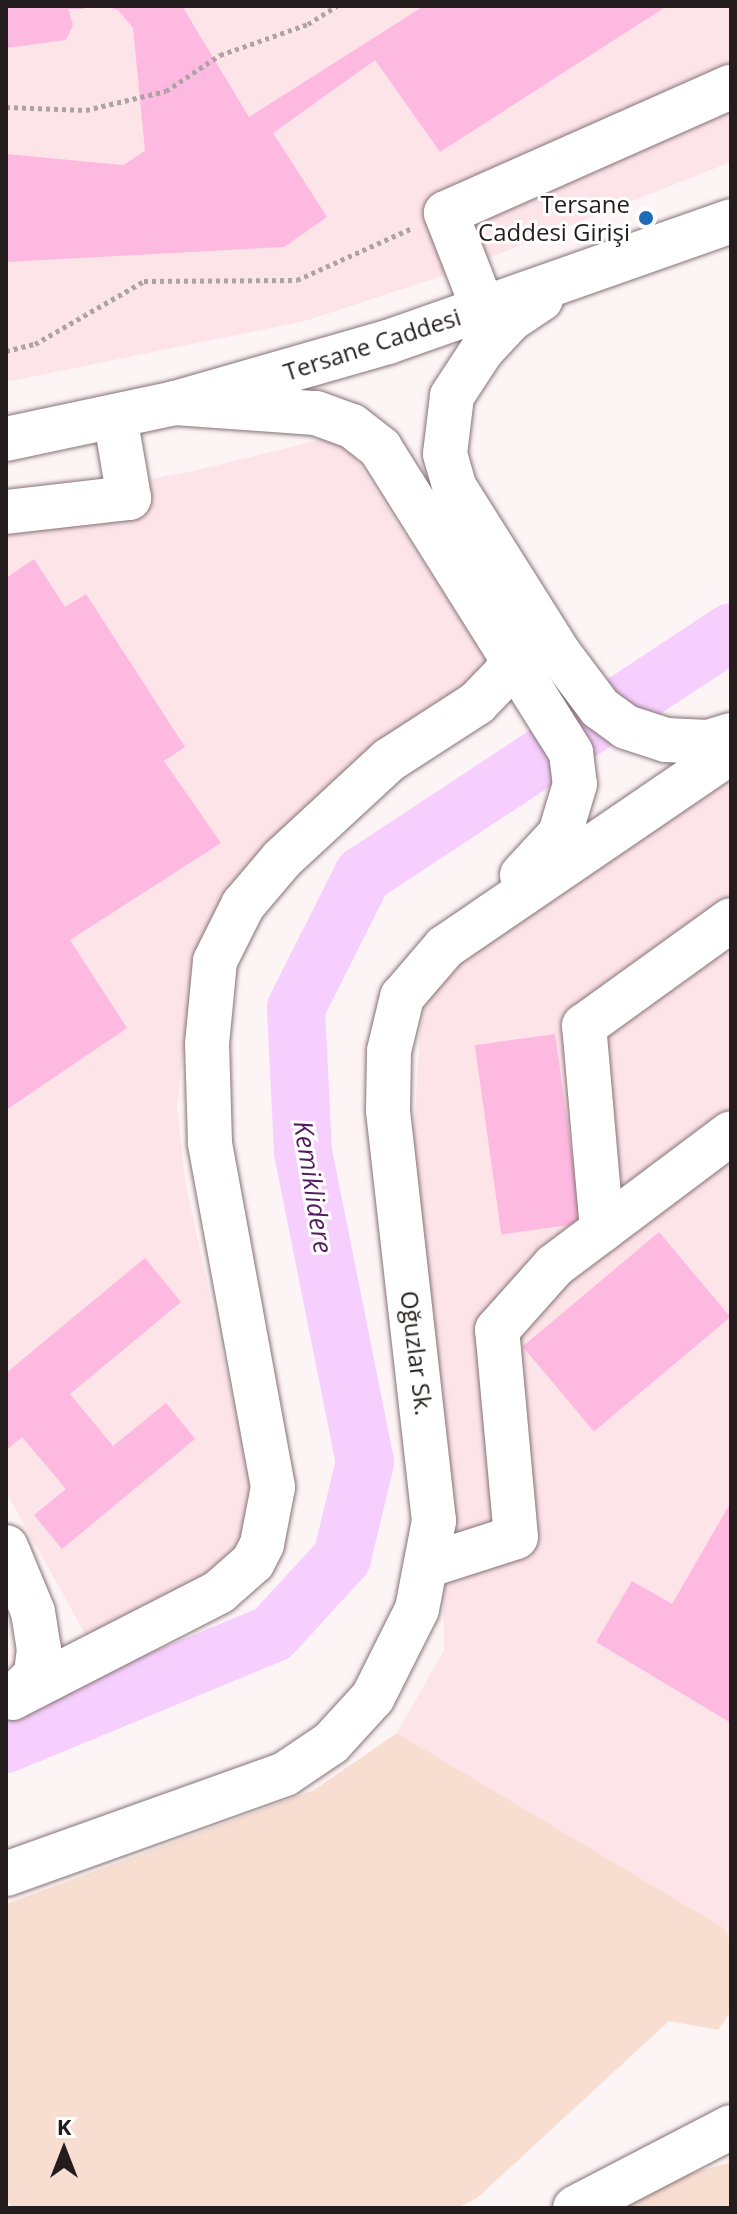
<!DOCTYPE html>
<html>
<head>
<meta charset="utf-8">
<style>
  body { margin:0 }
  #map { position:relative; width:737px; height:2214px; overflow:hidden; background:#fdf4f5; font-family:"Open Sans",sans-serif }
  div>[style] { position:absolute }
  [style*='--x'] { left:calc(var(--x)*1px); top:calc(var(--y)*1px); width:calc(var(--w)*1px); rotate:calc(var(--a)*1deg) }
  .built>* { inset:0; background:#fde4e9 }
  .green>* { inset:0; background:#f7ded1 }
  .river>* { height:58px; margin:-29px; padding:0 29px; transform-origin:29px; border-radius:29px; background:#f6cffe }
  .building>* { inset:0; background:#feb9e1; transform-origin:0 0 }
  .path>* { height:5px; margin-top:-2.5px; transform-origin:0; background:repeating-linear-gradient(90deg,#aca3a4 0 4px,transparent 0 8px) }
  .roads { filter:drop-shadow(0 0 2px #857275) drop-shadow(0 0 2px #857275) }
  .minor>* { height:44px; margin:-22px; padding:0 22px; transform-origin:22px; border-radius:22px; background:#fff }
  .dots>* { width:22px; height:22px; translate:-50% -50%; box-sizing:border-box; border:4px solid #fff; border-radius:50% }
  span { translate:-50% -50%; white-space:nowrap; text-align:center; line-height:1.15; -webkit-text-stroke:6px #fff; paint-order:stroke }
  .poi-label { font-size:24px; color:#241c1d }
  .right { translate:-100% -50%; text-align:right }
  .street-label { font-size:24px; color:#241c1d }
  .water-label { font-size:26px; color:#541b5e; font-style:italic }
  .frame { position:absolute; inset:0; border:8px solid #241c1d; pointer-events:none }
  .north { position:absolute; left:24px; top:2110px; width:80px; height:80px; -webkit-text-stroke:6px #fff; paint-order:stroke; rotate:0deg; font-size:22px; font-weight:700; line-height:32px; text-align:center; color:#241c1d }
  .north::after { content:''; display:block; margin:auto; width:28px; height:36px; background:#241c1d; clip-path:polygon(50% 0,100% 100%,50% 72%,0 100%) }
</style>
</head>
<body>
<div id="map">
  <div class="built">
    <i style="clip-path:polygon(6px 6px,731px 6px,731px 162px,448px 274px,305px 321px,6px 382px)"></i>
    <i style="clip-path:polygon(340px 435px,497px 676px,193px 971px,177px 1107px,185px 1181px,255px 1503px,235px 1569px,88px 1639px,6px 1492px,6px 506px,193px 471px)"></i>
    <i style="clip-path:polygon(731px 757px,731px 1942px,724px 1928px,397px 1733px,444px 1650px,443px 1578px,456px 1524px,411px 1181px,420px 1032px,431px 972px)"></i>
  </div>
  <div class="green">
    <i style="clip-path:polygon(397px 1733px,724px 1928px,731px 1942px,731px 2011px,718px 2030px,669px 2021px,477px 2198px,457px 2208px,12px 2208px,6px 2199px,6px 1904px,314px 1790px)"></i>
    <i style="clip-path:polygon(731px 2162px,731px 2208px,607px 2208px,648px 2186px)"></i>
  </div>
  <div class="river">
    <i style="--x:6;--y:1744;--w:288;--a:-22.5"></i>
    <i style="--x:272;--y:1634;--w:103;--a:-47.4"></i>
    <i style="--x:342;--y:1558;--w:99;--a:-76.5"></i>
    <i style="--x:365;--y:1462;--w:316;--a:-101.3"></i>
    <i style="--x:303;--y:1152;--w:144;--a:-92.8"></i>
    <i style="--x:296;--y:1008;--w:149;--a:-63.3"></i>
    <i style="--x:363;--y:875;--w:441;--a:-33.4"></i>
  </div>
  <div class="building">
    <i style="clip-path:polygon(6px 6px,84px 6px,84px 9px,68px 9px,73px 25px,66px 40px,6px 48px)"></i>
    <i style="clip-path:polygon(104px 6px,182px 6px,249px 117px,424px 6px,667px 6px,440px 152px,375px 60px,273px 133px,327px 217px,284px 247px,6px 262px,6px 154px,123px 165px,145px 151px,133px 28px,118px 10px)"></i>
    <i style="clip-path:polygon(34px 559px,65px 607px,86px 594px,185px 747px,164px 761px,221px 843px,70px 940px,127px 1028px,6px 1110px,6px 578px)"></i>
    <i style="left:555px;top:1034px;width:191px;height:81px;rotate:82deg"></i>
    <i style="left:659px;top:1232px;width:111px;height:178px;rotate:50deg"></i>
    <i style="clip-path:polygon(145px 1258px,181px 1302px,70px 1394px,113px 1446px,166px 1403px,195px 1439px,62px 1549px,34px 1515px,66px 1489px,22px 1437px,6px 1450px,6px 1373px)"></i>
    <i style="clip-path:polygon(731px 1502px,731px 1723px,596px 1642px,632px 1581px,672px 1604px)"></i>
  </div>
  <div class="path">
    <i style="--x:6;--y:107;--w:80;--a:2.1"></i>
    <i style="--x:86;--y:110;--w:82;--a:-13.4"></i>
    <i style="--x:166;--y:91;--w:65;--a:-33.7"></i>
    <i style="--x:220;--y:55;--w:93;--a:-19.4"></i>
    <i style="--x:308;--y:24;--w:34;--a:-32"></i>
    <i style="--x:6;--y:351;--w:30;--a:-14"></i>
    <i style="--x:35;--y:344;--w:126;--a:-30"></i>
    <i style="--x:144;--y:281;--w:153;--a:-0.4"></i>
    <i style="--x:297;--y:280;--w:126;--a:-24.3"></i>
  </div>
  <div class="roads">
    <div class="minor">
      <i style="--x:541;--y:299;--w:36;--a:146"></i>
      <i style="--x:511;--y:319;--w:42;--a:133.1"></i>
      <i style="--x:482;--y:350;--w:55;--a:123.1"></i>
      <i style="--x:452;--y:396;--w:58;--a:96.9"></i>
      <i style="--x:445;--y:454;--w:35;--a:74"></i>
      <i style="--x:455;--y:488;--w:199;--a:57.8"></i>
      <i style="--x:561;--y:656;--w:65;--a:53.1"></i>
      <i style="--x:600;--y:708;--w:32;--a:36"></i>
      <i style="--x:626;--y:727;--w:42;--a:18"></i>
      <i style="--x:666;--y:740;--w:42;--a:2.7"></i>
      <i style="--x:708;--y:742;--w:24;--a:-17"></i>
      <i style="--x:483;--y:308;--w:102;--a:-111.3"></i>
      <i style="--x:446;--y:213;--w:312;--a:-23.9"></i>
      <i style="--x:175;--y:403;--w:141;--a:4.1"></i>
      <i style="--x:316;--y:413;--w:38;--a:20"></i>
      <i style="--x:352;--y:426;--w:36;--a:38"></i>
      <i style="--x:380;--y:448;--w:360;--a:57.9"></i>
      <i style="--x:571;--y:753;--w:31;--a:83"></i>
      <i style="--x:575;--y:784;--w:52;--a:106.7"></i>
      <i style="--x:560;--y:834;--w:56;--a:132.8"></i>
      <i style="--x:6;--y:439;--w:173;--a:-12"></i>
      <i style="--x:175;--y:403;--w:222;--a:-16"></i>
      <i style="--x:388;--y:342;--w:364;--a:-19.4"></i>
      <i style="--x:6;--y:512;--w:124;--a:-6.5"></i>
      <i style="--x:129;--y:498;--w:83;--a:-99.7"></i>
      <i style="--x:602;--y:1230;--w:205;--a:-95"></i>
      <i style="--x:584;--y:1026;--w:181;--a:-35.8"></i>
      <i style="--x:6;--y:1547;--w:70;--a:67.4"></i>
      <i style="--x:33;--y:1612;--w:37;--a:81"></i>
      <i style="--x:39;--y:1649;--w:26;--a:97"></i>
      <i style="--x:36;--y:1675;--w:33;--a:136"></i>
      <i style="--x:429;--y:1565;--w:91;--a:-17.8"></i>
      <i style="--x:516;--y:1537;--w:208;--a:-95.2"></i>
      <i style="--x:497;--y:1330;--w:86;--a:-48.3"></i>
      <i style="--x:554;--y:1266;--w:221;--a:-36.9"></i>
      <i style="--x:14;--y:1697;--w:230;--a:-27.1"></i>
      <i style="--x:219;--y:1592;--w:45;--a:-41.4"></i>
      <i style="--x:253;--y:1562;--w:20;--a:-63"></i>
      <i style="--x:262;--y:1544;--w:58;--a:-79.1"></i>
      <i style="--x:273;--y:1487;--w:350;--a:-100.4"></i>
      <i style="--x:210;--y:1143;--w:99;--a:-91.7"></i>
      <i style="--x:207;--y:1044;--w:83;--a:-84.5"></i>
      <i style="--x:215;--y:961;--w:63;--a:-63.4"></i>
      <i style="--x:243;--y:905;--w:60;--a:-49.7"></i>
      <i style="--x:282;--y:859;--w:146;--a:-42.8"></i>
      <i style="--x:389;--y:760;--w:105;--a:-32.9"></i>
      <i style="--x:477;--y:703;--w:40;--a:-46"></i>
      <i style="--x:505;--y:674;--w:22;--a:-68"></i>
      <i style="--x:6;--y:1874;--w:296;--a:-19.7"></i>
      <i style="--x:285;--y:1774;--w:55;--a:-34"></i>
      <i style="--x:331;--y:1743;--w:62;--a:-47.6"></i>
      <i style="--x:373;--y:1697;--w:98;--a:-63.4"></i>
      <i style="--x:417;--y:1609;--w:90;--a:-79.1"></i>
      <i style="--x:434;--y:1521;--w:414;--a:-96.4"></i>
      <i style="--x:388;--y:1110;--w:59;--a:-89"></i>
      <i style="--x:389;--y:1051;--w:56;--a:-76.5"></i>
      <i style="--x:402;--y:997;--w:66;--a:-49.3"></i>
      <i style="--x:445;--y:947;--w:346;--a:-34.3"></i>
      <i style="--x:575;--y:2208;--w:176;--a:-27.4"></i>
    </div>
  </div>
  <div class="dots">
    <i style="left:646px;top:218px;background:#206aba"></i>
  </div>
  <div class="poi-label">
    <span class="right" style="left:630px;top:218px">Tersane<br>Caddesi Girişi</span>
  </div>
  <div class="street-label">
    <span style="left:372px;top:344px;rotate:-18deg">Tersane Caddesi</span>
    <span style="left:417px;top:1353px;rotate:83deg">Oğuzlar Sk.</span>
  </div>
  <div class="water-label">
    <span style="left:313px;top:1187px;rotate:81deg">Kemiklidere</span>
  </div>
  <div class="frame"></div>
  <div class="north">K</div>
</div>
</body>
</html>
